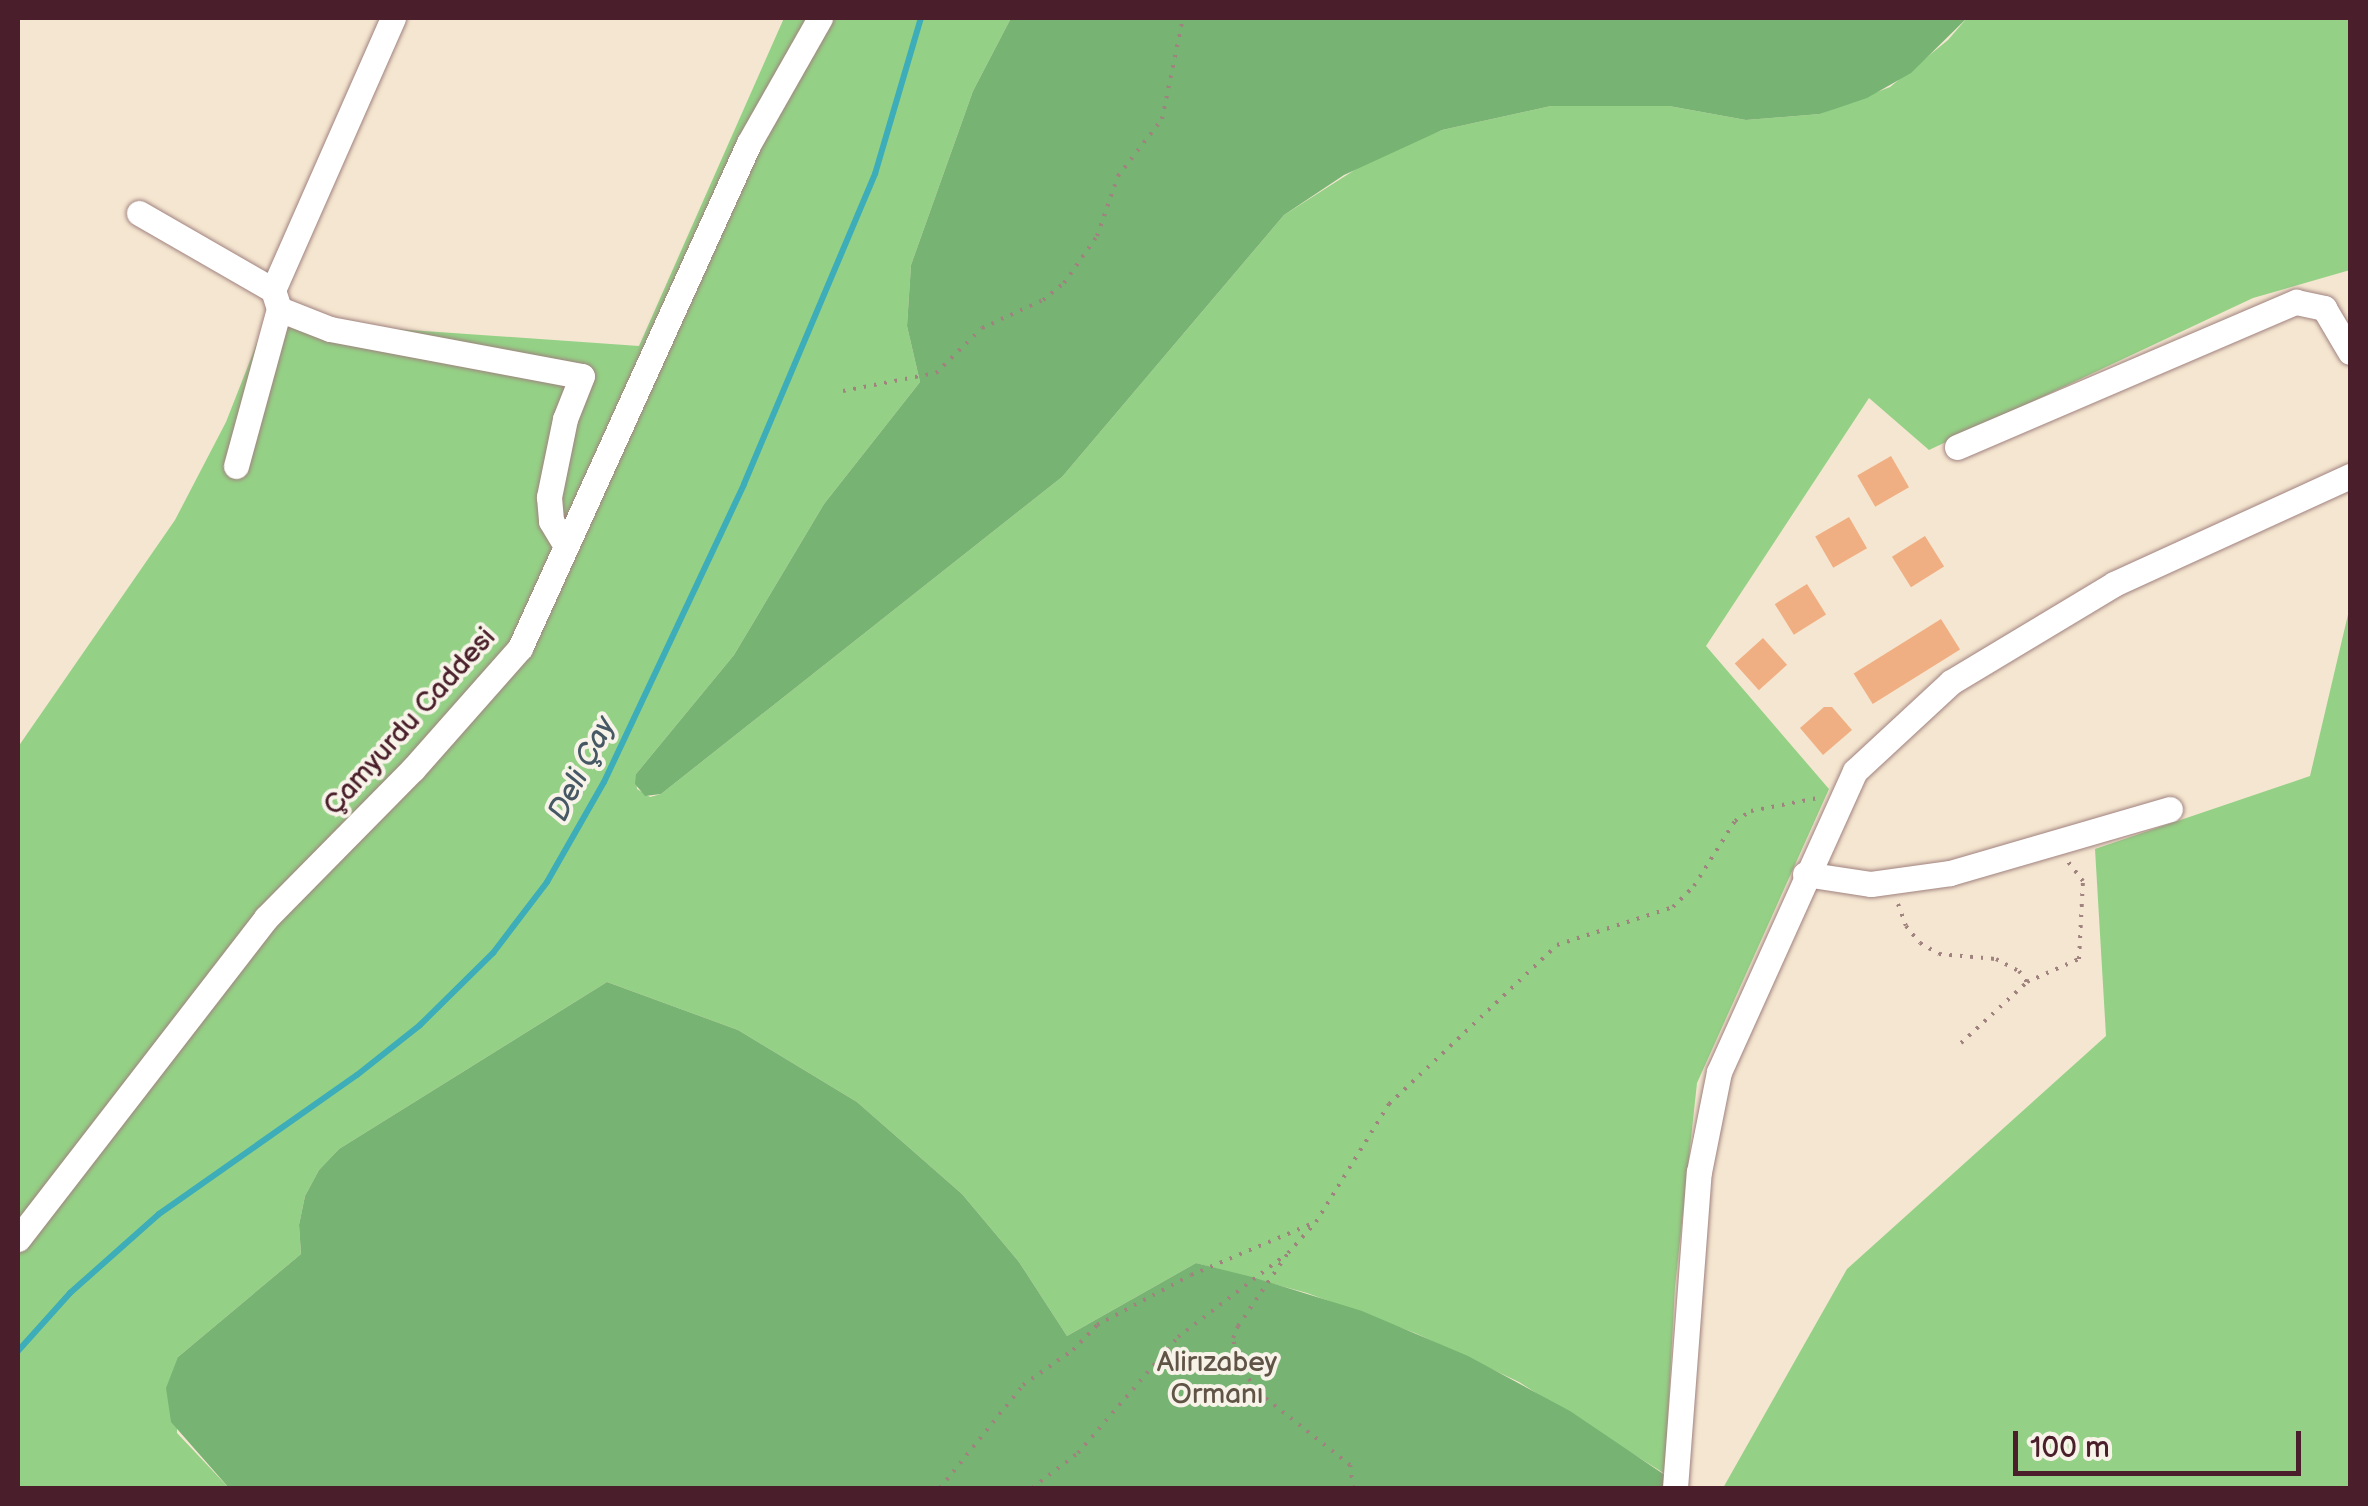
<!DOCTYPE html>
<html>
<head>
<meta charset="utf-8">
<style>
  body { margin:0 }
  #map { position:relative; width:2368px; height:1506px; overflow:hidden; background:#f5e6d1; font-family:"Balsamiq Sans",sans-serif }
  div>[style] { position:absolute }
  [style*='--x'] { left:calc(var(--x)*1px); top:calc(var(--y)*1px); width:calc(var(--w)*1px); rotate:calc(var(--a)*1deg) }
  .green>* { inset:0; background:#94d186 }
  .forest>* { inset:0; background:#77b373 }
  .stream>* { height:6px; margin:-3px; padding:0 3px; transform-origin:3px; border-radius:3px; background:#3dadb9 }
  .building>* { inset:0; background:#f0af82; transform-origin:0 0 }
  .path>* { height:4px; margin-top:-2px; transform-origin:0; background:repeating-linear-gradient(90deg,#a0827e 0 2.5px,transparent 0 10.5px) }
  .roads { filter:drop-shadow(0 0 2px #a0827e) drop-shadow(0 0 2px #a0827e) }
  .minor>* { height:25px; margin:-12.5px; padding:0 12.5px; transform-origin:12.5px; border-radius:12.5px; background:#fff }
  span { translate:-50% -50%; white-space:nowrap; text-align:center; line-height:1.15; -webkit-text-stroke:8px #f7f3e8; paint-order:stroke }
  .street-label { font-size:28px; color:#4a1f2b }
  .park-label { font-size:28px; color:#605446 }
  .water-label { font-size:30px; color:#455864; font-style:italic }
  .frame { position:absolute; inset:0; border:20px solid #4a1f2b; pointer-events:none }
  .scale { position:absolute; left:2013px; top:1431px; width:288px; height:45px; box-sizing:border-box; border:5px solid #4a1f2b; border-top:0; padding-left:12px; font-size:30px; line-height:35px; white-space:nowrap; color:#4a1f2b; -webkit-text-stroke:8px #f7f3e8; paint-order:stroke }
</style>
</head>
<body>
<div id="map">
  <div class="green">
    <i style="clip-path:polygon(784px 18px,1011px 18px,973px 91px,911px 265px,907px 326px,920px 382px,824px 504px,734px 655px,636px 774px,637px 789px,650px 797px,661px 794px,1062px 477px,1284px 215px,1375px 157px,1442px 130px,1551px 106px,1669px 106px,1746px 120px,1820px 114px,1890px 87px,1948px 40px,1967px 18px,2350px 18px,2350px 270px,2253px 298px,1929px 450px,1869px 398px,1706px 646px,1829px 789px,1697px 1083px,1675px 1287px,1665px 1474px,1519px 1382px,1415px 1333px,1307px 1293px,1196px 1263px,1067px 1336px,1019px 1262px,962px 1194px,857px 1102px,738px 1030px,607px 982px,339px 1149px,319px 1170px,305px 1196px,299px 1225px,301px 1254px,178px 1357px,177px 1433px,229px 1488px,18px 1488px,18px 747px,175px 520px,226px 422px,266px 320px,639px 346px)"></i>
    <i style="clip-path:polygon(2350px 606px,2350px 1488px,1723px 1488px,1847px 1269px,2106px 1036px,2095px 849px,2310px 776px)"></i>
  </div>
  <div class="forest">
    <i style="clip-path:polygon(1011px 18px,1967px 18px,1911px 73px,1867px 98px,1820px 114px,1746px 120px,1669px 106px,1551px 106px,1442px 130px,1344px 175px,1284px 215px,1062px 477px,661px 794px,645px 796px,635px 784px,636px 774px,734px 655px,824px 504px,920px 382px,907px 326px,911px 265px,973px 91px)"></i>
    <i style="clip-path:polygon(607px 982px,738px 1030px,857px 1102px,962px 1194px,1019px 1262px,1067px 1336px,1196px 1263px,1252px 1277px,1362px 1311px,1468px 1356px,1570px 1411px,1684px 1488px,229px 1488px,171px 1422px,166px 1388px,178px 1357px,301px 1254px,299px 1225px,305px 1196px,319px 1170px,339px 1149px)"></i>
  </div>
  <div class="stream">
    <i style="--x:18;--y:1351;--w:78;--a:-48.1"></i>
    <i style="--x:70;--y:1293;--w:119;--a:-41.6"></i>
    <i style="--x:159;--y:1214;--w:242;--a:-35.1"></i>
    <i style="--x:357;--y:1075;--w:80;--a:-38.4"></i>
    <i style="--x:420;--y:1025;--w:103;--a:-44.6"></i>
    <i style="--x:493;--y:953;--w:89;--a:-52.7"></i>
    <i style="--x:547;--y:882;--w:115;--a:-60.3"></i>
    <i style="--x:604;--y:782;--w:329;--a:-64.8"></i>
    <i style="--x:744;--y:484;--w:337;--a:-67.1"></i>
    <i style="--x:875;--y:174;--w:163;--a:-73.6"></i>
  </div>
  <div class="building">
    <i style="left:1891px;top:456px;width:36px;height:39px;rotate:60deg"></i>
    <i style="left:1849px;top:517px;width:36px;height:39px;rotate:60deg"></i>
    <i style="left:1925px;top:536px;width:36px;height:39px;rotate:58deg"></i>
    <i style="left:1807px;top:584px;width:36px;height:38px;rotate:58deg"></i>
    <i style="left:1941px;top:619px;width:36px;height:103px;rotate:58deg"></i>
    <i style="left:1763px;top:638px;width:36px;height:38px;rotate:48deg"></i>
    <i style="clip-path:polygon(1824px 707px,1832px 707px,1852px 730px,1823px 755px,1800px 728px)"></i>
  </div>
  <div class="path">
    <i style="--x:843;--y:391;--w:95;--a:-11"></i>
    <i style="--x:936;--y:373;--w:64;--a:-44.4"></i>
    <i style="--x:982;--y:328;--w:67;--a:-24.7"></i>
    <i style="--x:1043;--y:300;--w:27;--a:-39"></i>
    <i style="--x:1064;--y:283;--w:57;--a:-54.9"></i>
    <i style="--x:1097;--y:236;--w:64;--a:-70.7"></i>
    <i style="--x:1118;--y:176;--w:72;--a:-52.3"></i>
    <i style="--x:1162;--y:119;--w:103;--a:-78.3"></i>
    <i style="--x:1898;--y:904;--w:23;--a:70"></i>
    <i style="--x:1906;--y:926;--w:22;--a:51"></i>
    <i style="--x:1920;--y:943;--w:22;--a:30"></i>
    <i style="--x:1939;--y:954;--w:57;--a:5"></i>
    <i style="--x:1996;--y:959;--w:26;--a:28"></i>
    <i style="--x:2019;--y:971;--w:14;--a:54"></i>
    <i style="--x:1961;--y:1043;--w:90;--a:-42.7"></i>
    <i style="--x:2027;--y:982;--w:57;--a:-23.9"></i>
    <i style="--x:2079;--y:959;--w:78;--a:-87.1"></i>
    <i style="--x:2083;--y:881;--w:24;--a:-128"></i>
    <i style="--x:940;--y:1488;--w:132;--a:-51.1"></i>
    <i style="--x:1023;--y:1385;--w:61;--a:-35"></i>
    <i style="--x:1073;--y:1350;--w:35;--a:-46"></i>
    <i style="--x:1097;--y:1325;--w:106;--a:-28"></i>
    <i style="--x:1191;--y:1275;--w:130;--a:-23"></i>
    <i style="--x:1032;--y:1488;--w:58;--a:-37.3"></i>
    <i style="--x:1078;--y:1453;--w:153;--a:-49.2"></i>
    <i style="--x:1178;--y:1337;--w:133;--a:-37.4"></i>
    <i style="--x:1353;--y:1488;--w:23;--a:-97"></i>
    <i style="--x:1350;--y:1465;--w:110;--a:-141.7"></i>
    <i style="--x:1264;--y:1397;--w:42;--a:-130.2"></i>
    <i style="--x:1237;--y:1365;--w:27;--a:-98"></i>
    <i style="--x:1233;--y:1338;--w:13;--a:-67"></i>
    <i style="--x:1238;--y:1326;--w:88;--a:-55.6"></i>
    <i style="--x:1288;--y:1253;--w:42;--a:-47.9"></i>
    <i style="--x:1316;--y:1222;--w:139;--a:-58.3"></i>
    <i style="--x:1389;--y:1104;--w:231;--a:-43.4"></i>
    <i style="--x:1557;--y:945;--w:122;--a:-18.1"></i>
    <i style="--x:1673;--y:907;--w:30;--a:-45"></i>
    <i style="--x:1694;--y:886;--w:77;--a:-57.8"></i>
    <i style="--x:1735;--y:821;--w:19;--a:-32"></i>
    <i style="--x:1751;--y:811;--w:68;--a:-11"></i>
  </div>
  <div class="roads">
    <div class="minor">
      <i style="--x:393;--y:18;--w:297;--a:113.8"></i>
      <i style="--x:273;--y:290;--w:20;--a:72"></i>
      <i style="--x:279;--y:309;--w:55;--a:21.4"></i>
      <i style="--x:330;--y:329;--w:256;--a:10.6"></i>
      <i style="--x:582;--y:376;--w:46;--a:111.6"></i>
      <i style="--x:565;--y:419;--w:80;--a:101.6"></i>
      <i style="--x:549;--y:497;--w:24;--a:85"></i>
      <i style="--x:551;--y:521;--w:29;--a:59"></i>
      <i style="--x:139;--y:213;--w:155;--a:29.9"></i>
      <i style="--x:1957;--y:447;--w:369;--a:-23.2"></i>
      <i style="--x:2296;--y:302;--w:29;--a:12"></i>
      <i style="--x:2324;--y:308;--w:51;--a:59.4"></i>
      <i style="--x:236;--y:466;--w:163;--a:-74.7"></i>
      <i style="--x:1805;--y:874;--w:67;--a:8.6"></i>
      <i style="--x:1871;--y:884;--w:80;--a:-7.9"></i>
      <i style="--x:1950;--y:873;--w:229;--a:-16.2"></i>
      <i style="--x:18;--y:1239;--w:406;--a:-52.3"></i>
      <i style="--x:266;--y:918;--w:209;--a:-45.4"></i>
      <i style="--x:413;--y:769;--w:162;--a:-48.5"></i>
      <i style="--x:520;--y:648;--w:554;--a:-65.61"></i>
      <i style="--x:749;--y:143;--w:144;--a:-60.4"></i>
      <i style="--x:1675;--y:1488;--w:317;--a:-85.7"></i>
      <i style="--x:1699;--y:1172;--w:102;--a:-78.7"></i>
      <i style="--x:1719;--y:1072;--w:330;--a:-65.7"></i>
      <i style="--x:1855;--y:771;--w:131;--a:-42.8"></i>
      <i style="--x:1951;--y:682;--w:190;--a:-31"></i>
      <i style="--x:2114;--y:584;--w:260;--a:-24.6"></i>
    </div>
  </div>
  <div class="street-label">
    <span style="left:410px;top:722px;rotate:-48deg">Çamyurdu Caddesi</span>
  </div>
  <div class="park-label">
    <span style="left:1217px;top:1379px">Alirızabey<br>Ormanı</span>
  </div>
  <div class="water-label">
    <span style="left:582px;top:769px;rotate:-63deg">Deli Çay</span>
  </div>
  <div class="frame"></div>
  <div class="scale">100 m</div>
</div>
</body>
</html>
